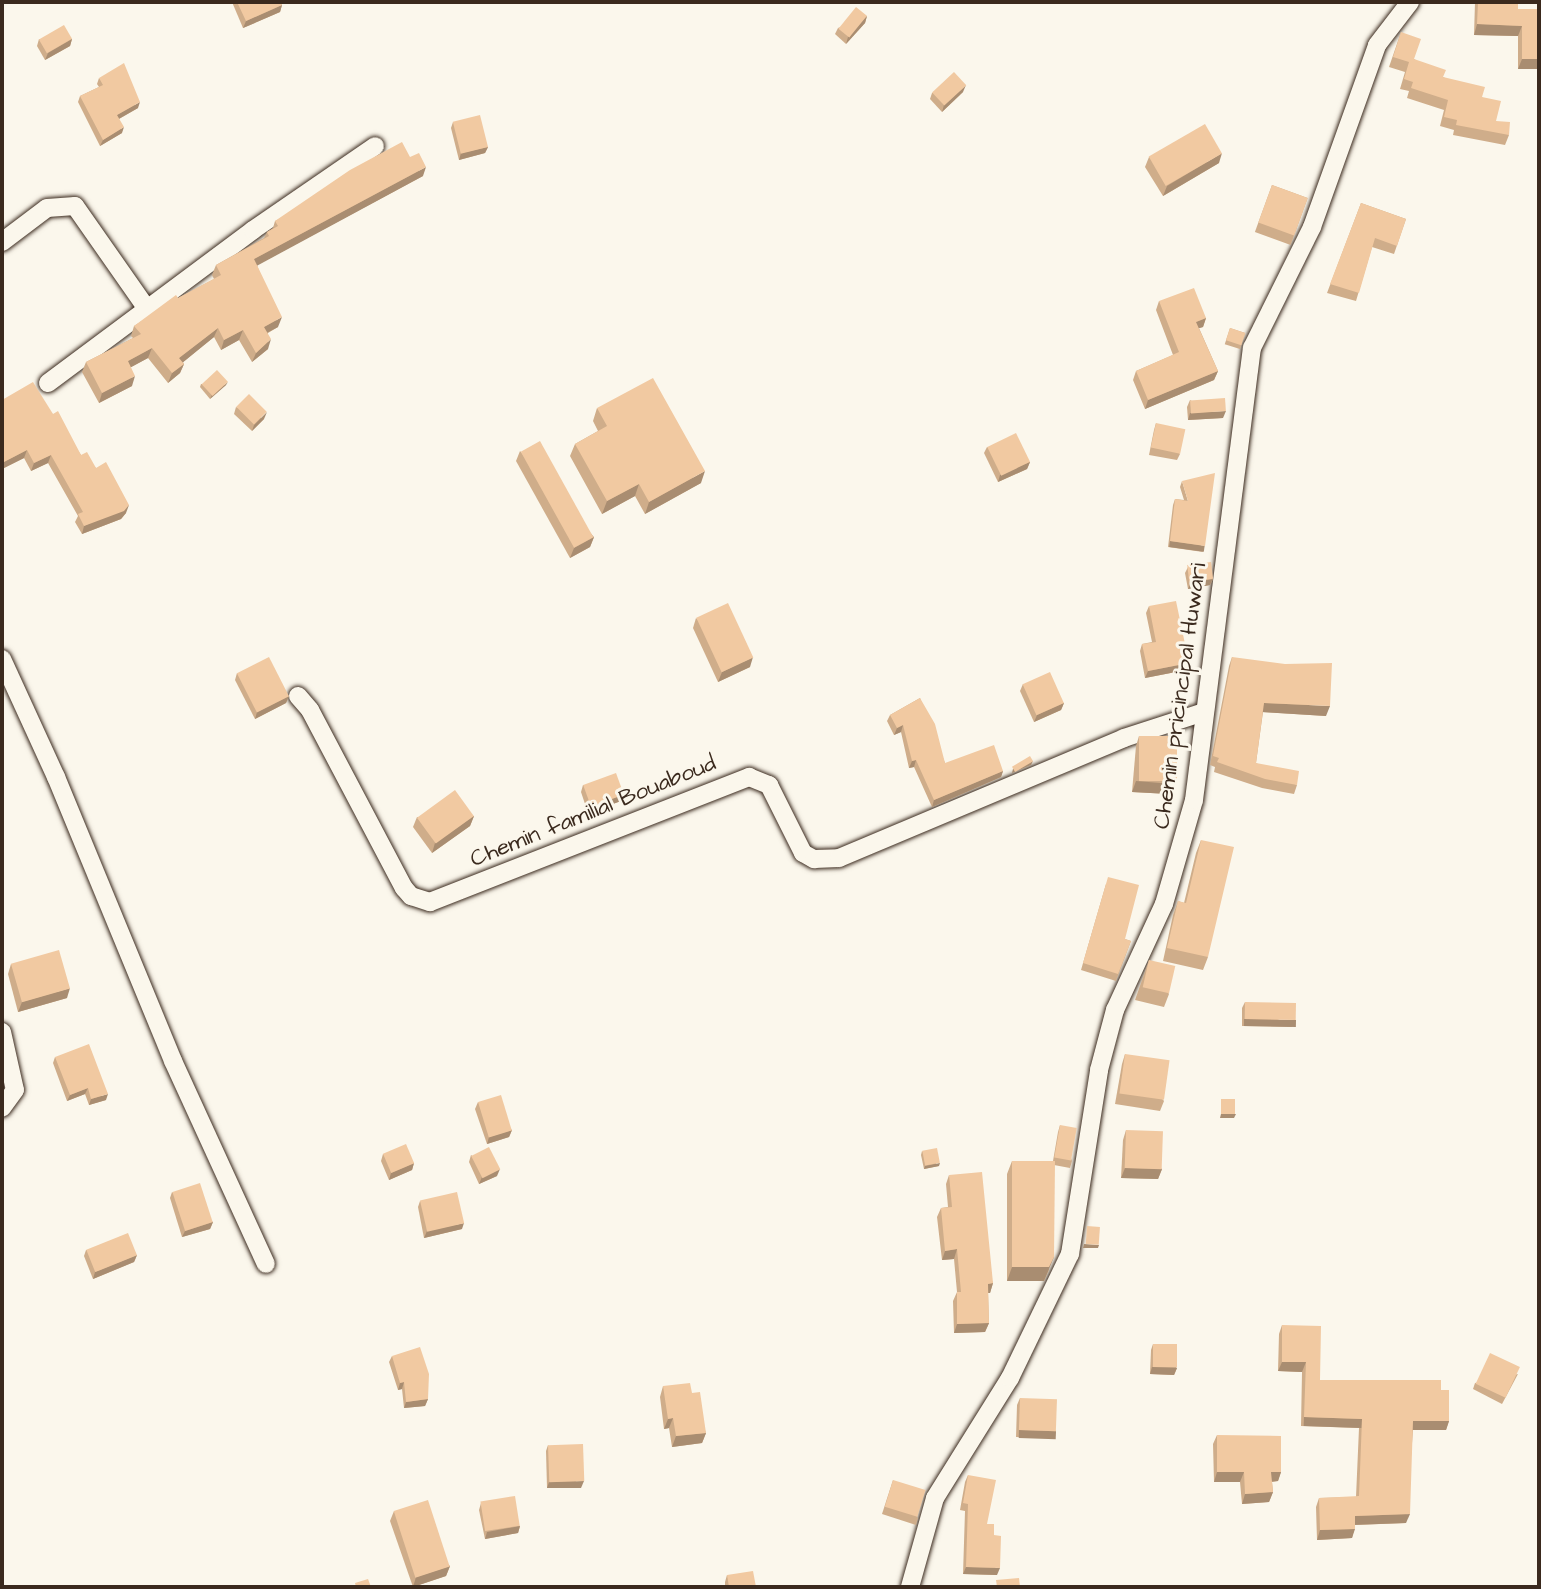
<!DOCTYPE html>
<html>
<head>
<meta charset="utf-8">
<style>
  body { margin:0 }
  #map { position:relative; width:1541px; height:1589px; overflow:hidden; background:#fbf7ec; font-family:"Architects Daughter",sans-serif }
  div>[style] { position:absolute }
  [style*='--x'] { left:calc(var(--x)*1px); top:calc(var(--y)*1px); width:calc(var(--w)*1px); rotate:calc(var(--a)*1deg) }
  .roads { filter:drop-shadow(0 0 2px #3b2a1e) drop-shadow(0 0 2px #3b2a1e) }
  .minor>* { height:18px; margin:-9px; padding:0 9px; transform-origin:9px; border-radius:9px; background:#fbf7ec }
  .wall>* { inset:0; background:#cfad8a; transform-origin:0 0 }
  .shaded-wall>* { inset:0; background:#a98d71; transform-origin:0 0 }
  .building>* { inset:0; background:#f1c9a1; transform-origin:0 0 }
  span { translate:-50% -50%; white-space:nowrap; text-align:center; line-height:1.15; -webkit-text-stroke:6px #fbf7ec; paint-order:stroke }
  .street-label { font-size:23px; color:#3b2a1e }
  .frame { position:absolute; inset:0; border:4px solid #3b2a1e; pointer-events:none }
</style>
</head>
<body>
<div id="map">
  <div class="roads">
    <div class="minor">
      <i style="--x:2;--y:242;--w:56;--a:-37.1"></i>
      <i style="--x:47;--y:208;--w:28;--a:-4"></i>
      <i style="--x:75;--y:206;--w:126;--a:55"></i>
      <i style="--x:48;--y:383;--w:256;--a:-36.7"></i>
      <i style="--x:253;--y:230;--w:148;--a:-34.5"></i>
      <i style="--x:2;--y:659;--w:130;--a:65.4"></i>
      <i style="--x:56;--y:777;--w:307;--a:67.6"></i>
      <i style="--x:173;--y:1061;--w:223;--a:65.4"></i>
      <i style="--x:298;--y:696;--w:18;--a:49"></i>
      <i style="--x:310;--y:710;--w:201;--a:62.2"></i>
      <i style="--x:404;--y:888;--w:11;--a:49"></i>
      <i style="--x:411;--y:896;--w:20;--a:18"></i>
      <i style="--x:430;--y:902;--w:343;--a:-21.4"></i>
      <i style="--x:749;--y:777;--w:22;--a:22"></i>
      <i style="--x:769;--y:785;--w:76;--a:63.4"></i>
      <i style="--x:803;--y:853;--w:13;--a:29"></i>
      <i style="--x:814;--y:859;--w:25;--a:-2"></i>
      <i style="--x:839;--y:858;--w:309;--a:-22.8"></i>
      <i style="--x:1124;--y:738;--w:84;--a:-18"></i>
      <i style="--x:2;--y:1032;--w:59;--a:77.4"></i>
      <i style="--x:15;--y:1090;--w:22;--a:126"></i>
      <i style="--x:910;--y:1587;--w:92;--a:-74.3"></i>
      <i style="--x:935;--y:1498;--w:142;--a:-58"></i>
      <i style="--x:1010;--y:1378;--w:138;--a:-64.2"></i>
      <i style="--x:1070;--y:1254;--w:186;--a:-81"></i>
      <i style="--x:1099;--y:1070;--w:62;--a:-75.1"></i>
      <i style="--x:1115;--y:1010;--w:117;--a:-65.2"></i>
      <i style="--x:1164;--y:904;--w:108;--a:-73.9"></i>
      <i style="--x:1194;--y:800;--w:456;--a:-82.7"></i>
      <i style="--x:1252;--y:348;--w:135;--a:-63.6"></i>
      <i style="--x:1312;--y:227;--w:193;--a:-70.3"></i>
      <i style="--x:1377;--y:45;--w:54;--a:-52.5"></i>
    </div>
  </div>
  <div class="wall">
    <i style="clip-path:polygon(232px 2px,281px 2px,282px 5px,280px 12px,243px 28px)"></i>
    <i style="clip-path:polygon(1475px 2px,1518px 2px,1518px 9px,1539px 69px,1518px 69px,1518px 36px,1474px 35px)"></i>
    <i style="clip-path:polygon(867px 16px,865px 23px,846px 44px,835px 34px,838px 28px)"></i>
    <i style="clip-path:polygon(1401px 32px,1414px 59px,1443px 77px,1482px 97px,1496px 121px,1509px 135px,1505px 145px,1453px 135px,1454px 130px,1440px 126px,1444px 110px,1407px 98px,1409px 91px,1400px 89px,1405px 72px,1389px 67px)"></i>
    <i style="clip-path:polygon(39px 39px,72px 39px,70px 46px,45px 60px,37px 46px)"></i>
    <i style="clip-path:polygon(99px 78px,138px 108px,119px 119px,122px 133px,100px 146px,78px 102px,80px 96px,99px 87px,97px 84px)"></i>
    <i style="clip-path:polygon(963px 92px,942px 112px,930px 99px,932px 93px)"></i>
    <i style="clip-path:polygon(453px 122px,488px 147px,485px 153px,459px 160px,451px 128px)"></i>
    <i style="clip-path:polygon(410px 157px,423px 176px,257px 265px,278px 327px,268px 333px,268px 349px,252px 362px,239px 340px,221px 350px,214px 337px,183px 362px,184px 364px,180px 373px,168px 383px,148px 358px,131px 367px,132px 386px,99px 403px,82px 372px,86px 362px,133px 338px,131px 336px,134px 326px,178px 298px,214px 279px,212px 275px,216px 265px,264px 238px,267px 232px,273px 228px,275px 221px)"></i>
    <i style="clip-path:polygon(1149px 157px,1219px 163px,1163px 196px,1145px 167px)"></i>
    <i style="left:1272px;top:185px;width:38px;height:50px;rotate:20deg"></i>
    <i style="clip-path:polygon(1361px 203px,1406px 219px,1394px 254px,1372px 247px,1356px 301px,1327px 293px)"></i>
    <i style="clip-path:polygon(1159px 301px,1206px 318px,1203px 327px,1199px 328px,1218px 371px,1214px 380px,1145px 409px,1133px 380px,1136px 371px,1173px 355px,1156px 310px)"></i>
    <i style="left:1230px;top:328px;width:16px;height:17px;rotate:18deg"></i>
    <i style="clip-path:polygon(201px 384px,226px 385px,210px 399px,200px 387px)"></i>
    <i style="clip-path:polygon(2px 400px,53px 414px,81px 455px,96px 468px,126px 513px,121px 519px,82px 534px,75px 522px,78px 516px,48px 463px,31px 471px,24px 458px,2px 469px)"></i>
    <i style="clip-path:polygon(1190px 400px,1223px 418px,1188px 420px,1187px 407px)"></i>
    <i style="clip-path:polygon(236px 407px,264px 419px,252px 431px,234px 414px)"></i>
    <i style="clip-path:polygon(597px 408px,701px 483px,645px 514px,635px 496px,602px 514px,570px 456px,575px 444px,598px 431px,593px 421px)"></i>
    <i style="clip-path:polygon(1156px 423px,1180px 454px,1177px 460px,1149px 455px,1154px 430px)"></i>
    <i style="clip-path:polygon(987px 447px,1030px 462px,1027px 469px,998px 482px,984px 453px)"></i>
    <i style="clip-path:polygon(520px 451px,594px 537px,590px 547px,570px 558px,516px 461px)"></i>
    <i style="clip-path:polygon(1182px 481px,1203px 552px,1168px 547px,1173px 505px,1175px 499px,1184px 500px,1180px 487px)"></i>
    <i style="clip-path:polygon(1188px 567px,1213px 579px,1210px 585px,1188px 589px,1185px 573px)"></i>
    <i style="clip-path:polygon(1149px 606px,1189px 663px,1186px 670px,1145px 678px,1140px 651px,1142px 644px,1152px 642px,1146px 613px)"></i>
    <i style="clip-path:polygon(696px 618px,750px 667px,718px 682px,693px 628px)"></i>
    <i style="clip-path:polygon(1232px 657px,1326px 716px,1263px 712px,1256px 763px,1297px 785px,1294px 794px,1262px 788px,1214px 772px,1215px 767px,1210px 765px,1229px 666px)"></i>
    <i style="clip-path:polygon(237px 673px,289px 696px,286px 703px,255px 719px,235px 680px)"></i>
    <i style="clip-path:polygon(1023px 684px,1064px 703px,1061px 710px,1034px 722px,1020px 691px)"></i>
    <i style="clip-path:polygon(920px 698px,945px 763px,1003px 771px,1001px 777px,932px 807px,914px 767px,909px 768px,901px 732px,894px 735px,887px 721px,890px 715px)"></i>
    <i style="clip-path:polygon(1139px 736px,1173px 784px,1169px 794px,1132px 792px,1136px 746px)"></i>
    <i style="clip-path:polygon(583px 785px,624px 795px,621px 801px,588px 813px,581px 792px)"></i>
    <i style="clip-path:polygon(474px 816px,470px 826px,432px 853px,413px 827px,417px 817px)"></i>
    <i style="clip-path:polygon(1201px 840px,1208px 957px,1203px 970px,1163px 961px,1173px 915px,1178px 901px,1184px 903px,1196px 853px)"></i>
    <i style="clip-path:polygon(1106px 884px,1125px 939px,1131px 941px,1116px 981px,1081px 970px)"></i>
    <i style="clip-path:polygon(1149px 960px,1169px 994px,1164px 1007px,1135px 1000px)"></i>
    <i style="clip-path:polygon(11px 964px,67px 998px,18px 1012px,8px 974px)"></i>
    <i style="clip-path:polygon(1245px 1002px,1293px 1027px,1242px 1026px,1242px 1008px)"></i>
    <i style="clip-path:polygon(1125px 1054px,1164px 1101px,1160px 1111px,1115px 1104px,1122px 1064px)"></i>
    <i style="clip-path:polygon(55px 1057px,106px 1100px,89px 1105px,85px 1094px,67px 1101px,53px 1063px)"></i>
    <i style="clip-path:polygon(478px 1102px,512px 1130px,509px 1137px,487px 1144px,475px 1109px)"></i>
    <i style="clip-path:polygon(1060px 1125px,1072px 1161px,1070px 1168px,1054px 1165px,1049px 1270px,1044px 1281px,1007px 1281px,1007px 1174px,1012px 1161px,1053px 1161px,1058px 1132px)"></i>
    <i style="clip-path:polygon(1126px 1130px,1162px 1169px,1158px 1179px,1121px 1178px,1123px 1140px)"></i>
    <i style="clip-path:polygon(922px 1151px,939px 1166px,924px 1169px,921px 1155px)"></i>
    <i style="clip-path:polygon(383px 1154px,414px 1163px,412px 1170px,389px 1180px,381px 1161px)"></i>
    <i style="clip-path:polygon(471px 1155px,497px 1176px,479px 1184px,469px 1162px)"></i>
    <i style="clip-path:polygon(949px 1175px,993px 1283px,990px 1293px,988px 1293px,989px 1323px,985px 1332px,954px 1333px,953px 1301px,957px 1292px,954px 1259px,942px 1260px,937px 1217px,941px 1208px,948px 1207px,946px 1184px)"></i>
    <i style="clip-path:polygon(172px 1192px,213px 1222px,210px 1229px,182px 1237px,170px 1198px)"></i>
    <i style="clip-path:polygon(420px 1201px,462px 1229px,424px 1238px,418px 1207px)"></i>
    <i style="clip-path:polygon(86px 1250px,137px 1255px,134px 1262px,93px 1279px,84px 1256px)"></i>
    <i style="clip-path:polygon(1282px 1325px,1320px 1380px,1441px 1390px,1449px 1421px,1446px 1430px,1413px 1430px,1406px 1523px,1355px 1525px,1352px 1538px,1317px 1540px,1316px 1507px,1319px 1498px,1356px 1497px,1359px 1428px,1301px 1426px,1302px 1372px,1278px 1371px,1279px 1334px)"></i>
    <i style="clip-path:polygon(1153px 1344px,1177px 1368px,1174px 1375px,1150px 1374px,1151px 1350px)"></i>
    <i style="clip-path:polygon(392px 1356px,428px 1399px,425px 1406px,404px 1408px,402px 1389px,398px 1390px,389px 1362px)"></i>
    <i style="clip-path:polygon(1518px 1374px,1502px 1404px,1473px 1389px,1475px 1383px)"></i>
    <i style="clip-path:polygon(663px 1386px,692px 1393px,706px 1433px,702px 1443px,672px 1447px,669px 1428px,664px 1429px,660px 1397px)"></i>
    <i style="clip-path:polygon(1020px 1398px,1056px 1431px,1054px 1438px,1016px 1437px,1017px 1405px)"></i>
    <i style="clip-path:polygon(1217px 1435px,1281px 1472px,1278px 1481px,1272px 1482px,1273px 1492px,1269px 1502px,1242px 1504px,1240px 1482px,1214px 1482px,1213px 1444px)"></i>
    <i style="clip-path:polygon(548px 1445px,581px 1488px,547px 1488px,546px 1451px)"></i>
    <i style="clip-path:polygon(968px 1475px,987px 1524px,997px 1575px,963px 1574px,965px 1511px,960px 1510px,965px 1482px)"></i>
    <i style="clip-path:polygon(893px 1480px,918px 1518px,916px 1525px,882px 1514px)"></i>
    <i style="clip-path:polygon(481px 1503px,520px 1526px,518px 1533px,485px 1539px,479px 1510px)"></i>
    <i style="clip-path:polygon(394px 1511px,450px 1566px,446px 1576px,413px 1587px,390px 1521px)"></i>
    <i style="clip-path:polygon(727px 1575px,756px 1587px,725px 1587px,725px 1582px)"></i>
  </div>
  <div class="shaded-wall">
    <i style="clip-path:polygon(282px 5px,280px 12px,243px 28px,246px 21px)"></i>
    <i style="clip-path:polygon(867px 16px,865px 23px,846px 44px,848px 37px)"></i>
    <i style="clip-path:polygon(1477px 24px,1522px 26px,1518px 36px,1474px 35px)"></i>
    <i style="clip-path:polygon(72px 39px,70px 46px,45px 60px,48px 53px)"></i>
    <i style="clip-path:polygon(1522px 59px,1539px 59px,1539px 69px,1518px 69px)"></i>
    <i style="clip-path:polygon(966px 85px,963px 92px,942px 112px,944px 105px)"></i>
    <i style="clip-path:polygon(140px 102px,138px 108px,115px 121px,117px 115px)"></i>
    <i style="clip-path:polygon(124px 127px,122px 133px,100px 146px,103px 140px)"></i>
    <i style="clip-path:polygon(488px 147px,485px 153px,459px 160px,461px 153px)"></i>
    <i style="clip-path:polygon(1222px 153px,1219px 163px,1163px 196px,1167px 186px)"></i>
    <i style="clip-path:polygon(426px 167px,423px 176px,251px 269px,254px 259px)"></i>
    <i style="clip-path:polygon(282px 317px,278px 327px,261px 336px,264px 327px)"></i>
    <i style="clip-path:polygon(1206px 318px,1203px 327px,1193px 330px,1196px 322px)"></i>
    <i style="clip-path:polygon(218px 328px,214px 337px,176px 368px,179px 358px)"></i>
    <i style="clip-path:polygon(243px 330px,239px 340px,221px 350px,224px 340px)"></i>
    <i style="clip-path:polygon(271px 339px,268px 349px,252px 362px,256px 353px)"></i>
    <i style="clip-path:polygon(152px 348px,148px 358px,124px 371px,128px 361px)"></i>
    <i style="clip-path:polygon(184px 364px,180px 373px,168px 383px,172px 373px)"></i>
    <i style="clip-path:polygon(1218px 371px,1214px 380px,1145px 409px,1148px 400px)"></i>
    <i style="clip-path:polygon(135px 376px,132px 386px,99px 403px,102px 393px)"></i>
    <i style="clip-path:polygon(228px 382px,226px 385px,210px 399px,212px 395px)"></i>
    <i style="clip-path:polygon(1226px 411px,1223px 418px,1188px 420px,1190px 413px)"></i>
    <i style="clip-path:polygon(267px 412px,264px 419px,252px 431px,254px 425px)"></i>
    <i style="clip-path:polygon(27px 450px,24px 458px,2px 469px,2px 463px)"></i>
    <i style="clip-path:polygon(51px 455px,48px 463px,31px 471px,34px 463px)"></i>
    <i style="clip-path:polygon(1030px 462px,1027px 469px,998px 482px,1000px 475px)"></i>
    <i style="clip-path:polygon(705px 471px,701px 483px,645px 514px,649px 502px)"></i>
    <i style="clip-path:polygon(639px 484px,635px 496px,602px 514px,607px 501px)"></i>
    <i style="clip-path:polygon(129px 505px,126px 513px,121px 519px,82px 534px,84px 526px)"></i>
    <i style="clip-path:polygon(594px 537px,590px 547px,570px 558px,574px 548px)"></i>
    <i style="left:1170px;top:541px;width:35px;height:6px;rotate:8deg"></i>
    <i style="clip-path:polygon(1213px 579px,1210px 585px,1188px 589px,1191px 583px)"></i>
    <i style="clip-path:polygon(753px 657px,750px 667px,718px 682px,722px 672px)"></i>
    <i style="clip-path:polygon(1189px 663px,1186px 670px,1145px 678px,1148px 671px)"></i>
    <i style="clip-path:polygon(289px 696px,286px 703px,255px 719px,257px 712px)"></i>
    <i style="clip-path:polygon(1064px 703px,1061px 710px,1034px 722px,1037px 715px)"></i>
    <i style="clip-path:polygon(1264px 703px,1330px 706px,1326px 716px,1261px 712px)"></i>
    <i style="clip-path:polygon(903px 725px,901px 732px,894px 735px,897px 728px)"></i>
    <i style="clip-path:polygon(916px 760px,914px 767px,909px 768px,912px 761px)"></i>
    <i style="clip-path:polygon(1033px 761px,1031px 765px,1012px 773px,1013px 769px)"></i>
    <i style="clip-path:polygon(1003px 771px,1001px 777px,932px 807px,934px 800px)"></i>
    <i style="clip-path:polygon(1136px 781px,1173px 784px,1169px 794px,1132px 792px)"></i>
    <i style="clip-path:polygon(624px 795px,621px 801px,588px 813px,591px 806px)"></i>
    <i style="clip-path:polygon(474px 816px,470px 826px,432px 853px,435px 843px)"></i>
    <i style="clip-path:polygon(70px 988px,67px 998px,18px 1012px,22px 1002px)"></i>
    <i style="left:1244px;top:1019px;width:52px;height:7px;rotate:1deg"></i>
    <i style="clip-path:polygon(88px 1088px,85px 1094px,67px 1101px,70px 1095px)"></i>
    <i style="clip-path:polygon(108px 1094px,106px 1100px,89px 1105px,91px 1099px)"></i>
    <i style="clip-path:polygon(1221px 1114px,1236px 1114px,1234px 1118px,1220px 1118px)"></i>
    <i style="clip-path:polygon(512px 1130px,509px 1137px,487px 1144px,489px 1137px)"></i>
    <i style="clip-path:polygon(414px 1163px,412px 1170px,389px 1180px,391px 1173px)"></i>
    <i style="clip-path:polygon(940px 1163px,939px 1166px,924px 1169px,925px 1166px)"></i>
    <i style="clip-path:polygon(1125px 1168px,1162px 1169px,1158px 1179px,1121px 1178px)"></i>
    <i style="clip-path:polygon(500px 1169px,497px 1176px,479px 1184px,482px 1177px)"></i>
    <i style="clip-path:polygon(213px 1222px,210px 1229px,182px 1237px,185px 1231px)"></i>
    <i style="clip-path:polygon(464px 1223px,462px 1229px,424px 1238px,427px 1231px)"></i>
    <i style="clip-path:polygon(1084px 1244px,1099px 1245px,1098px 1248px,1083px 1248px)"></i>
    <i style="clip-path:polygon(957px 1249px,954px 1259px,942px 1260px,945px 1251px)"></i>
    <i style="clip-path:polygon(137px 1255px,134px 1262px,93px 1279px,95px 1272px)"></i>
    <i style="clip-path:polygon(1054px 1257px,1044px 1281px,1007px 1281px,1012px 1267px)"></i>
    <i style="clip-path:polygon(993px 1283px,990px 1293px,985px 1293px,988px 1284px)"></i>
    <i style="clip-path:polygon(989px 1323px,985px 1332px,954px 1333px,957px 1324px)"></i>
    <i style="clip-path:polygon(1282px 1362px,1306px 1362px,1302px 1372px,1278px 1371px)"></i>
    <i style="clip-path:polygon(1152px 1367px,1177px 1368px,1174px 1375px,1150px 1374px)"></i>
    <i style="clip-path:polygon(404px 1382px,402px 1389px,398px 1390px,400px 1383px)"></i>
    <i style="clip-path:polygon(428px 1399px,425px 1406px,404px 1408px,406px 1402px)"></i>
    <i style="left:1304px;top:1417px;width:58px;height:9px;rotate:2deg"></i>
    <i style="clip-path:polygon(673px 1418px,669px 1428px,664px 1429px,668px 1419px)"></i>
    <i style="clip-path:polygon(1413px 1421px,1449px 1421px,1446px 1430px,1410px 1430px)"></i>
    <i style="left:1019px;top:1430px;width:37px;height:8px;rotate:2deg"></i>
    <i style="clip-path:polygon(706px 1433px,702px 1443px,672px 1447px,676px 1436px)"></i>
    <i style="clip-path:polygon(1217px 1472px,1244px 1472px,1240px 1482px,1214px 1482px)"></i>
    <i style="clip-path:polygon(1271px 1472px,1281px 1472px,1278px 1481px,1268px 1482px)"></i>
    <i style="clip-path:polygon(584px 1481px,581px 1488px,547px 1488px,549px 1482px)"></i>
    <i style="clip-path:polygon(1273px 1492px,1269px 1502px,1242px 1504px,1245px 1494px)"></i>
    <i style="clip-path:polygon(1410px 1514px,1406px 1523px,1351px 1525px,1355px 1516px)"></i>
    <i style="clip-path:polygon(520px 1526px,518px 1533px,485px 1539px,487px 1532px)"></i>
    <i style="clip-path:polygon(1355px 1529px,1352px 1538px,1317px 1540px,1320px 1530px)"></i>
    <i style="clip-path:polygon(450px 1566px,446px 1576px,413px 1587px,416px 1577px)"></i>
    <i style="clip-path:polygon(966px 1567px,1000px 1568px,997px 1575px,963px 1574px)"></i>
  </div>
  <div class="building">
    <i style="clip-path:polygon(237px 2px,281px 2px,282px 5px,246px 21px)"></i>
    <i style="clip-path:polygon(1478px 2px,1518px 2px,1518px 9px,1539px 9px,1539px 59px,1522px 59px,1522px 26px,1477px 24px)"></i>
    <i style="left:856px;top:7px;width:14px;height:28px;rotate:39deg"></i>
    <i style="left:64px;top:25px;width:16px;height:29px;rotate:60deg"></i>
    <i style="clip-path:polygon(1401px 32px,1421px 39px,1414px 59px,1446px 70px,1443px 77px,1485px 87px,1482px 97px,1501px 101px,1496px 121px,1510px 122px,1509px 135px,1456px 125px,1457px 120px,1444px 117px,1448px 100px,1411px 88px,1413px 82px,1404px 79px,1409px 62px,1393px 57px)"></i>
    <i style="clip-path:polygon(124px 63px,140px 102px,117px 115px,124px 127px,103px 140px,80px 96px,103px 85px,99px 78px)"></i>
    <i style="left:954px;top:72px;width:18px;height:30px;rotate:47deg"></i>
    <i style="left:480px;top:115px;width:33px;height:28px;rotate:76deg"></i>
    <i style="left:1205px;top:124px;width:34px;height:65px;rotate:60deg"></i>
    <i style="clip-path:polygon(402px 142px,410px 157px,419px 153px,426px 167px,254px 259px,282px 317px,264px 327px,271px 339px,256px 353px,243px 330px,224px 340px,218px 328px,179px 358px,184px 364px,172px 373px,152px 348px,128px 361px,135px 376px,102px 393px,86px 362px,141px 334px,134px 326px,176px 295px,178px 298px,221px 275px,216px 265px,269px 236px,267px 232px,278px 226px,275px 221px,350px 170px)"></i>
    <i style="left:1272px;top:185px;width:38px;height:40px;rotate:20deg"></i>
    <i style="clip-path:polygon(1361px 203px,1406px 219px,1397px 246px,1375px 238px,1359px 293px,1330px 284px)"></i>
    <i style="clip-path:polygon(1194px 288px,1206px 318px,1196px 322px,1218px 371px,1148px 400px,1136px 371px,1179px 352px,1159px 301px)"></i>
    <i style="left:1230px;top:328px;width:16px;height:13px;rotate:18deg"></i>
    <i style="left:217px;top:370px;width:16px;height:21px;rotate:47deg"></i>
    <i style="clip-path:polygon(653px 378px,705px 471px,649px 502px,639px 484px,607px 501px,575px 444px,607px 426px,597px 408px)"></i>
    <i style="clip-path:polygon(33px 382px,53px 414px,58px 411px,81px 455px,87px 452px,96px 468px,106px 462px,129px 505px,124px 511px,84px 526px,78px 514px,83px 512px,51px 455px,34px 463px,27px 450px,2px 463px,2px 400px)"></i>
    <i style="left:249px;top:394px;width:25px;height:18px;rotate:45deg"></i>
    <i style="left:1225px;top:398px;width:13px;height:35px;rotate:86deg"></i>
    <i style="left:1156px;top:423px;width:30px;height:25px;rotate:12deg"></i>
    <i style="left:1016px;top:433px;width:32px;height:32px;rotate:64deg"></i>
    <i style="left:540px;top:441px;width:110px;height:22px;rotate:61deg"></i>
    <i style="clip-path:polygon(1215px 473px,1205px 546px,1170px 541px,1175px 499px,1188px 501px,1182px 481px)"></i>
    <i style="left:1211px;top:562px;width:17px;height:24px;rotate:83deg"></i>
    <i style="clip-path:polygon(1176px 601px,1189px 663px,1148px 671px,1142px 644px,1156px 642px,1149px 606px)"></i>
    <i style="left:728px;top:603px;width:60px;height:35px;rotate:65deg"></i>
    <i style="left:269px;top:657px;width:44px;height:36px;rotate:63deg"></i>
    <i style="clip-path:polygon(1232px 657px,1285px 664px,1332px 663px,1330px 706px,1264px 703px,1256px 763px,1299px 771px,1297px 785px,1265px 779px,1217px 762px,1219px 758px,1213px 756px)"></i>
    <i style="left:1050px;top:672px;width:34px;height:30px;rotate:66deg"></i>
    <i style="clip-path:polygon(920px 698px,935px 724px,945px 763px,994px 745px,1003px 771px,934px 800px,916px 760px,912px 761px,903px 725px,897px 728px,890px 715px)"></i>
    <i style="left:1139px;top:736px;width:38px;height:45px"></i>
    <i style="left:1030px;top:756px;width:6px;height:21px;rotate:59deg"></i>
    <i style="left:616px;top:773px;width:23px;height:35px;rotate:70deg"></i>
    <i style="left:455px;top:790px;width:32px;height:47px;rotate:54deg"></i>
    <i style="clip-path:polygon(1201px 840px,1234px 847px,1208px 957px,1167px 948px,1178px 901px,1186px 903px)"></i>
    <i style="clip-path:polygon(1108px 877px,1139px 885px,1125px 939px,1131px 941px,1118px 974px,1083px 963px)"></i>
    <i style="left:59px;top:950px;width:40px;height:50px;rotate:74deg"></i>
    <i style="left:1149px;top:960px;width:27px;height:28px;rotate:13deg"></i>
    <i style="left:1245px;top:1002px;width:51px;height:17px;rotate:1deg"></i>
    <i style="clip-path:polygon(89px 1044px,108px 1094px,91px 1099px,88px 1088px,70px 1095px,55px 1057px)"></i>
    <i style="left:1125px;top:1054px;width:45px;height:40px;rotate:8deg"></i>
    <i style="left:501px;top:1095px;width:37px;height:24px;rotate:73deg"></i>
    <i style="left:1221px;top:1099px;width:14px;height:15px"></i>
    <i style="left:1060px;top:1125px;width:17px;height:33px;rotate:10deg"></i>
    <i style="left:1126px;top:1130px;width:37px;height:38px;rotate:2deg"></i>
    <i style="left:406px;top:1144px;width:21px;height:25px;rotate:67deg"></i>
    <i style="left:489px;top:1147px;width:25px;height:20px;rotate:63deg"></i>
    <i style="left:937px;top:1148px;width:15px;height:15px;rotate:79deg"></i>
    <i style="clip-path:polygon(1012px 1161px,1055px 1161px,1054px 1257px,1049px 1267px,1012px 1267px)"></i>
    <i style="clip-path:polygon(982px 1172px,993px 1283px,988px 1284px,989px 1323px,957px 1324px,957px 1292px,961px 1292px,957px 1249px,945px 1251px,941px 1208px,952px 1207px,949px 1175px)"></i>
    <i style="left:200px;top:1183px;width:41px;height:29px;rotate:72deg"></i>
    <i style="left:457px;top:1192px;width:32px;height:38px;rotate:77deg"></i>
    <i style="left:1087px;top:1226px;width:13px;height:18px;rotate:4deg"></i>
    <i style="left:128px;top:1233px;width:24px;height:45px;rotate:68deg"></i>
    <i style="clip-path:polygon(1282px 1325px,1321px 1326px,1320px 1380px,1441px 1380px,1441px 1390px,1449px 1390px,1449px 1421px,1413px 1421px,1410px 1514px,1355px 1516px,1355px 1529px,1320px 1530px,1319px 1498px,1359px 1496px,1362px 1419px,1304px 1417px,1306px 1362px,1282px 1362px)"></i>
    <i style="left:1153px;top:1344px;width:24px;height:23px"></i>
    <i style="clip-path:polygon(420px 1347px,429px 1374px,428px 1399px,406px 1402px,404px 1382px,400px 1383px,392px 1356px)"></i>
    <i style="left:1490px;top:1353px;width:33px;height:34px;rotate:25deg"></i>
    <i style="clip-path:polygon(690px 1383px,692px 1393px,700px 1392px,706px 1433px,676px 1436px,673px 1418px,668px 1419px,663px 1386px)"></i>
    <i style="left:1020px;top:1398px;width:37px;height:32px;rotate:2deg"></i>
    <i style="clip-path:polygon(1217px 1435px,1281px 1436px,1281px 1472px,1271px 1472px,1273px 1492px,1245px 1494px,1244px 1472px,1217px 1472px)"></i>
    <i style="left:583px;top:1444px;width:37px;height:35px;rotate:88deg"></i>
    <i style="clip-path:polygon(968px 1475px,996px 1480px,987px 1524px,994px 1524px,994px 1535px,1001px 1536px,1000px 1568px,966px 1567px,968px 1504px,963px 1503px)"></i>
    <i style="left:893px;top:1480px;width:34px;height:28px;rotate:17deg"></i>
    <i style="left:515px;top:1496px;width:30px;height:35px;rotate:81deg"></i>
    <i style="left:428px;top:1500px;width:70px;height:36px;rotate:72deg"></i>
    <i style="clip-path:polygon(753px 1571px,756px 1587px,729px 1587px,727px 1575px)"></i>
    <i style="clip-path:polygon(1019px 1578px,1020px 1587px,997px 1587px,996px 1580px)"></i>
    <i style="clip-path:polygon(368px 1579px,371px 1587px,356px 1587px,355px 1583px)"></i>
  </div>
  <div class="street-label">
    <span style="left:1180px;top:696px;rotate:-82deg">Chemin pricincipal Huwari</span>
    <span style="left:593px;top:811px;rotate:-22deg">Chemin familial Bouaboud</span>
  </div>
  <div class="frame"></div>
</div>
</body>
</html>
